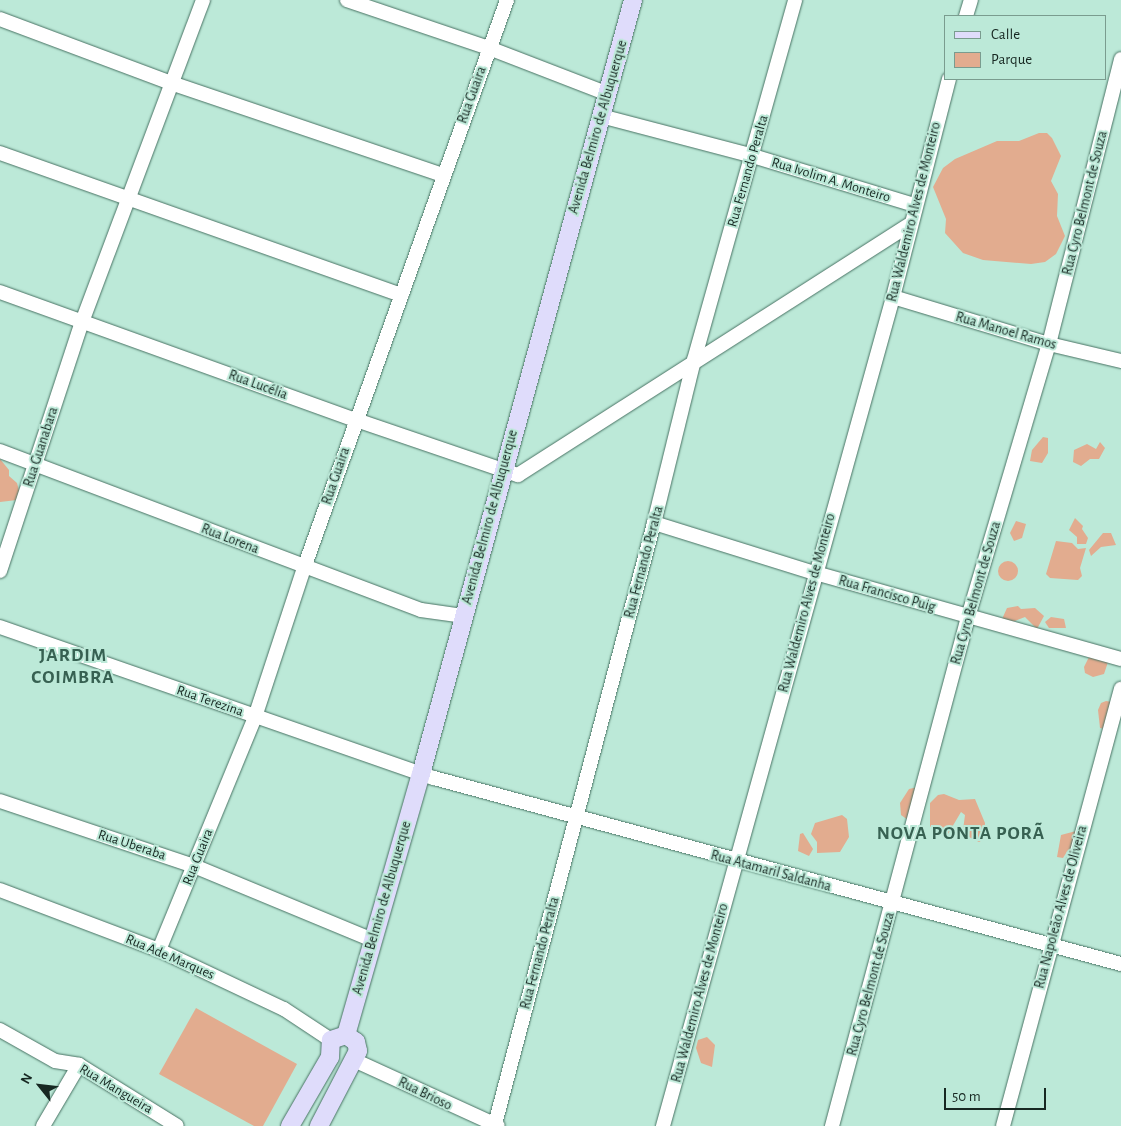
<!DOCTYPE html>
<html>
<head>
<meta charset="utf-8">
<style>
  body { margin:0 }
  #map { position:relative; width:1121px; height:1126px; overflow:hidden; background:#bce9d8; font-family:"Alegreya Sans",sans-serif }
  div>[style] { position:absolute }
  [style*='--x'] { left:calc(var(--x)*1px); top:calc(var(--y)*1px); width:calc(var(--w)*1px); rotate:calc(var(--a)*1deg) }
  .green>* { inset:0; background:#e2ac8f }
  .round { border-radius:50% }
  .roads { filter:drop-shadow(0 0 1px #487263) drop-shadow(0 0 1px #487263) }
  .minor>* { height:14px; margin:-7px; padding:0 7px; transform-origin:7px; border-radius:7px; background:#fff }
  .major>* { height:18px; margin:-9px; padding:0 9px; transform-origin:9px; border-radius:9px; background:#dfdcfb }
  span { translate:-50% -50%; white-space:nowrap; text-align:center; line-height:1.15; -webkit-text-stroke:4px #bce9d8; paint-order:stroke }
  .street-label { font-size:14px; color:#172822 }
  .district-label { font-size:19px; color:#376152; font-weight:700; letter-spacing:1px }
  .legend { position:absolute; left:944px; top:15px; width:162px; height:65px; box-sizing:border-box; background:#bce9d8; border:1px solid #7a9c8f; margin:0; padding:6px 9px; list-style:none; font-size:15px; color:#172822 }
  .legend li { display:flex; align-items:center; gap:10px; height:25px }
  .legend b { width:25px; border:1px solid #7a9c8f }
  .north { position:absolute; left:15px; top:1061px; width:50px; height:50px; -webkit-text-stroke:4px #bce9d8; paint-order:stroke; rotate:299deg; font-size:14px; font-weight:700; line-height:20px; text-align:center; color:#172822 }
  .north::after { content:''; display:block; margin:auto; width:18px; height:22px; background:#172822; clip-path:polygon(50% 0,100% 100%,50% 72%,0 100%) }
  .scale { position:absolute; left:944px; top:1088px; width:102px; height:22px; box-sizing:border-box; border:2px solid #172822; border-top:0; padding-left:6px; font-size:15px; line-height:18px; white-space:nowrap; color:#172822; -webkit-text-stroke:4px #bce9d8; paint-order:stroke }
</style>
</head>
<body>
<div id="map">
  <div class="green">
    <i style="clip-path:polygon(1039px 133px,1047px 133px,1052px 138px,1061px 156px,1051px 181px,1058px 194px,1057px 216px,1065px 236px,1056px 254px,1045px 262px,1031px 264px,983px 260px,963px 253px,945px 233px,946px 219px,933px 187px,943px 168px,955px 159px,997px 141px,1019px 141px)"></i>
    <i style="clip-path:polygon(1043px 437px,1048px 438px,1048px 453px,1042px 463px,1030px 461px,1032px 450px)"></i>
    <i style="clip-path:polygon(1100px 442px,1105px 448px,1099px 459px,1090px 459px,1081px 466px,1073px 462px,1074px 450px,1087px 444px,1096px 449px)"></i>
    <i style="clip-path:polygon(0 459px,9px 470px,9px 476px,17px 483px,20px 494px,17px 500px,0 502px)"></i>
    <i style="clip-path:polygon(1075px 518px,1083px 526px,1082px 529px,1088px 538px,1086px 544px,1077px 544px,1077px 537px,1069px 530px)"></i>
    <i style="clip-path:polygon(1016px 521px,1026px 524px,1022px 538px,1014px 541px,1010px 533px)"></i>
    <i style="clip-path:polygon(1103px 533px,1111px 533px,1116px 545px,1101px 547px,1091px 556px,1089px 550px)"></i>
    <i style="clip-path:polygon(1056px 541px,1072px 543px,1078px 549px,1086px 548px,1080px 568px,1082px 576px,1078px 580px,1050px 578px,1046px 574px)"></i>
    <i class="round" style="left:998px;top:561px;width:20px;height:20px"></i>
    <i style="clip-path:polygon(1018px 606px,1021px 609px,1035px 608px,1044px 616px,1037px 629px,1025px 617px,1010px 623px,1002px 619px,1007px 608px)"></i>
    <i style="clip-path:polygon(1051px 617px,1064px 619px,1066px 628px,1049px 628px,1045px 622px)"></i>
    <i style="clip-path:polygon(1090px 655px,1108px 662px,1104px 674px,1093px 677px,1085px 673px,1084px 667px)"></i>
    <i style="clip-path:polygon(1106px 701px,1112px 702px,1106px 729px,1100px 728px,1098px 710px,1101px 703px)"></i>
    <i style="clip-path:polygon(918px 787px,908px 820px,901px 815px,900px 803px,909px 789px)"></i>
    <i style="clip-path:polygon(944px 794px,959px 800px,975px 799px,985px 823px,984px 839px,979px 842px,967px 836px,963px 830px,965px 815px,961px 812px,948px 834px,938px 834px,930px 826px,930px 803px,938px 795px)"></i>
    <i style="clip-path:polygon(842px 815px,847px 819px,849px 837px,840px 852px,817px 853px,817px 842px,811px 834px,815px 823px)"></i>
    <i style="clip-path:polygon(1076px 831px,1072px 850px,1068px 850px,1063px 858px,1057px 857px,1061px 835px)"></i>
    <i style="clip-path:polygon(803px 833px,813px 849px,809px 856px,798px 851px,800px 834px)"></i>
    <i style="clip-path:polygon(196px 1008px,297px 1064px,263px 1126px,254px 1126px,159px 1074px)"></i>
    <i style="clip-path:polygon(707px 1037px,715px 1045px,712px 1067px,701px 1063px,696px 1048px,698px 1040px)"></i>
  </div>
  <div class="roads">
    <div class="minor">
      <i style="--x:347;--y:0;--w:150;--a:18.7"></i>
      <i style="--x:489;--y:48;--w:128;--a:21.1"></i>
      <i style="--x:966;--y:16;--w:17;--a:-73"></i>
      <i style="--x:0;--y:19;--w:186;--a:20.5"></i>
      <i style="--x:174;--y:84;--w:284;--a:18.7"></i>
      <i style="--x:601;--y:116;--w:157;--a:14.7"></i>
      <i style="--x:753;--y:156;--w:168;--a:16.9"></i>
      <i style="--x:0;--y:153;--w:426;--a:19.5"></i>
      <i style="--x:0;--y:292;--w:378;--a:19.8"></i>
      <i style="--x:356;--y:420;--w:171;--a:18.8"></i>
      <i style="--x:518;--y:475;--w:464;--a:-32.6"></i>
      <i style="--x:893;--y:297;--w:163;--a:16.8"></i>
      <i style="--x:1049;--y:344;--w:74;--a:13.3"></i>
      <i style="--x:0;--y:451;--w:450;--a:20.7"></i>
      <i style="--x:421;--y:610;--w:42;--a:8.1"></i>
      <i style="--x:654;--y:523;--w:169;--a:17.3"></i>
      <i style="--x:815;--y:573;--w:318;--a:15.7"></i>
      <i style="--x:0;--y:571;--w:262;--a:-71.8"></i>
      <i style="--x:82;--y:322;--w:344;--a:-69.4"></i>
      <i style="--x:0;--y:627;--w:460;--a:19.2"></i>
      <i style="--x:434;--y:778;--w:712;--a:15.15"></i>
      <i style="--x:0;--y:801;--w:205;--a:18.5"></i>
      <i style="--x:194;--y:866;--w:194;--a:22.5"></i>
      <i style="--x:0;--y:890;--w:170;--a:20.7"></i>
      <i style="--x:159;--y:950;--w:138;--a:25.3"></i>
      <i style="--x:284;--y:1009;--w:56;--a:33.4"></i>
      <i style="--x:159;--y:950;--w:252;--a:-67.6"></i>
      <i style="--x:255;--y:717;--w:157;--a:-71.8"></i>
      <i style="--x:304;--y:568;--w:603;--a:-70.33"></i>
      <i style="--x:0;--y:1030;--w:63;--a:29.4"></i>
      <i style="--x:55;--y:1061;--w:24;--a:9"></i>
      <i style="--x:79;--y:1065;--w:115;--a:31.9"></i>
      <i style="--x:354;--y:1060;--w:158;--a:24.6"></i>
      <i style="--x:495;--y:1124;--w:622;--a:-75.18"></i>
      <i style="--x:654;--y:523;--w:168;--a:-76.2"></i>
      <i style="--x:694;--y:360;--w:374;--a:-74.3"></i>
      <i style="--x:43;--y:1126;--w:71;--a:-59.5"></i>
      <i style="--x:663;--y:1126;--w:860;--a:-74.49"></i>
      <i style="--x:893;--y:297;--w:225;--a:-75.6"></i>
      <i style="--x:832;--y:1126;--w:527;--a:-75.04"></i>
      <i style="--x:968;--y:617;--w:285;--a:-73.5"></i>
      <i style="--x:1049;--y:344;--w:294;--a:-75.8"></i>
      <i style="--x:1003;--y:1126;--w:453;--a:-74.9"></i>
    </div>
    <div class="major">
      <i style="--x:346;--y:1035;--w:272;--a:-74"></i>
      <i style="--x:421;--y:774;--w:803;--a:-74.68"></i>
      <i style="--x:290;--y:1126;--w:80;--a:-59.9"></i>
      <i style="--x:330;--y:1057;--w:17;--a:-87"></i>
      <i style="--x:331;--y:1040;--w:16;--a:-18"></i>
      <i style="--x:346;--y:1035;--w:12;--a:35"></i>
      <i style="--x:356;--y:1042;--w:9;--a:77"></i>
      <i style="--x:358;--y:1051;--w:85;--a:117.5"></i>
    </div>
  </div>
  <div class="street-label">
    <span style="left:472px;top:95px;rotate:-70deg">Rua Guaira</span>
    <span style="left:598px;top:127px;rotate:-74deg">Avenida Belmiro de Albuquerque</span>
    <span style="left:748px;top:171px;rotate:-74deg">Rua Fernando Peralta</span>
    <span style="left:831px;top:180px;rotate:17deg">Rua Ivolim A. Monteiro</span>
    <span style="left:1085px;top:203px;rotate:-76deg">Rua Cyro Belmont de Souza</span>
    <span style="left:914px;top:212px;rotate:-76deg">Rua Waldemiro Alves de Monteiro</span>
    <span style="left:1006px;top:331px;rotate:16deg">Rua Manoel Ramos</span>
    <span style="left:258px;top:385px;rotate:20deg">Rua Lucélia</span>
    <span style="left:41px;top:447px;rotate:-72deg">Rua Guanabara</span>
    <span style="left:336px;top:476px;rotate:-71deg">Rua Guaira</span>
    <span style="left:490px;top:517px;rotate:-75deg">Avenida Belmiro de Albuquerque</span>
    <span style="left:230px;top:539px;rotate:21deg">Rua Lorena</span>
    <span style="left:644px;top:562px;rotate:-75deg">Rua Fernando Peralta</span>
    <span style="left:976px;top:593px;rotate:-74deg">Rua Cyro Belmont de Souza</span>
    <span style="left:887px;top:594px;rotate:16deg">Rua Francisco Puig</span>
    <span style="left:807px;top:603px;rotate:-75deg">Rua Waldemiro Alves de Monteiro</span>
    <span style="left:210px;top:701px;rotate:19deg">Rua Terezina</span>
    <span style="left:132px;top:845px;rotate:18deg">Rua Uberaba</span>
    <span style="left:198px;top:857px;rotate:-68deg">Rua Guaira</span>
    <span style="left:771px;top:871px;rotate:15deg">Rua Atamaril Saldanha</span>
    <span style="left:1061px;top:907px;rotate:-75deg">Rua Napoleão Alves de Oliveira</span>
    <span style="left:382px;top:908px;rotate:-74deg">Avenida Belmiro de Albuquerque</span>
    <span style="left:540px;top:953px;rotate:-75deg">Rua Fernando Peralta</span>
    <span style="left:170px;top:957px;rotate:23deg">Rua Ade Marques</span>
    <span style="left:871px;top:984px;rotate:-75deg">Rua Cyro Belmont de Souza</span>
    <span style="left:700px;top:993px;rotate:-75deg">Rua Waldemiro Alves de Monteiro</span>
    <span style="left:116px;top:1089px;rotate:31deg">Rua Mangueira</span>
    <span style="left:425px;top:1094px;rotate:26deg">Rua Brioso</span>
  </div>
  <div class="district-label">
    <span style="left:73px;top:667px">JARDIM<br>COIMBRA</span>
    <span style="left:961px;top:834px">NOVA PONTA PORÃ</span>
  </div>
  <ul class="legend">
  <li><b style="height:6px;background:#dfdcfb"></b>Calle</li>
  <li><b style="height:14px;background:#e2ac8f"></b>Parque</li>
  </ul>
  <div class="north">N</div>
  <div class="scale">50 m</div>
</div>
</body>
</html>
